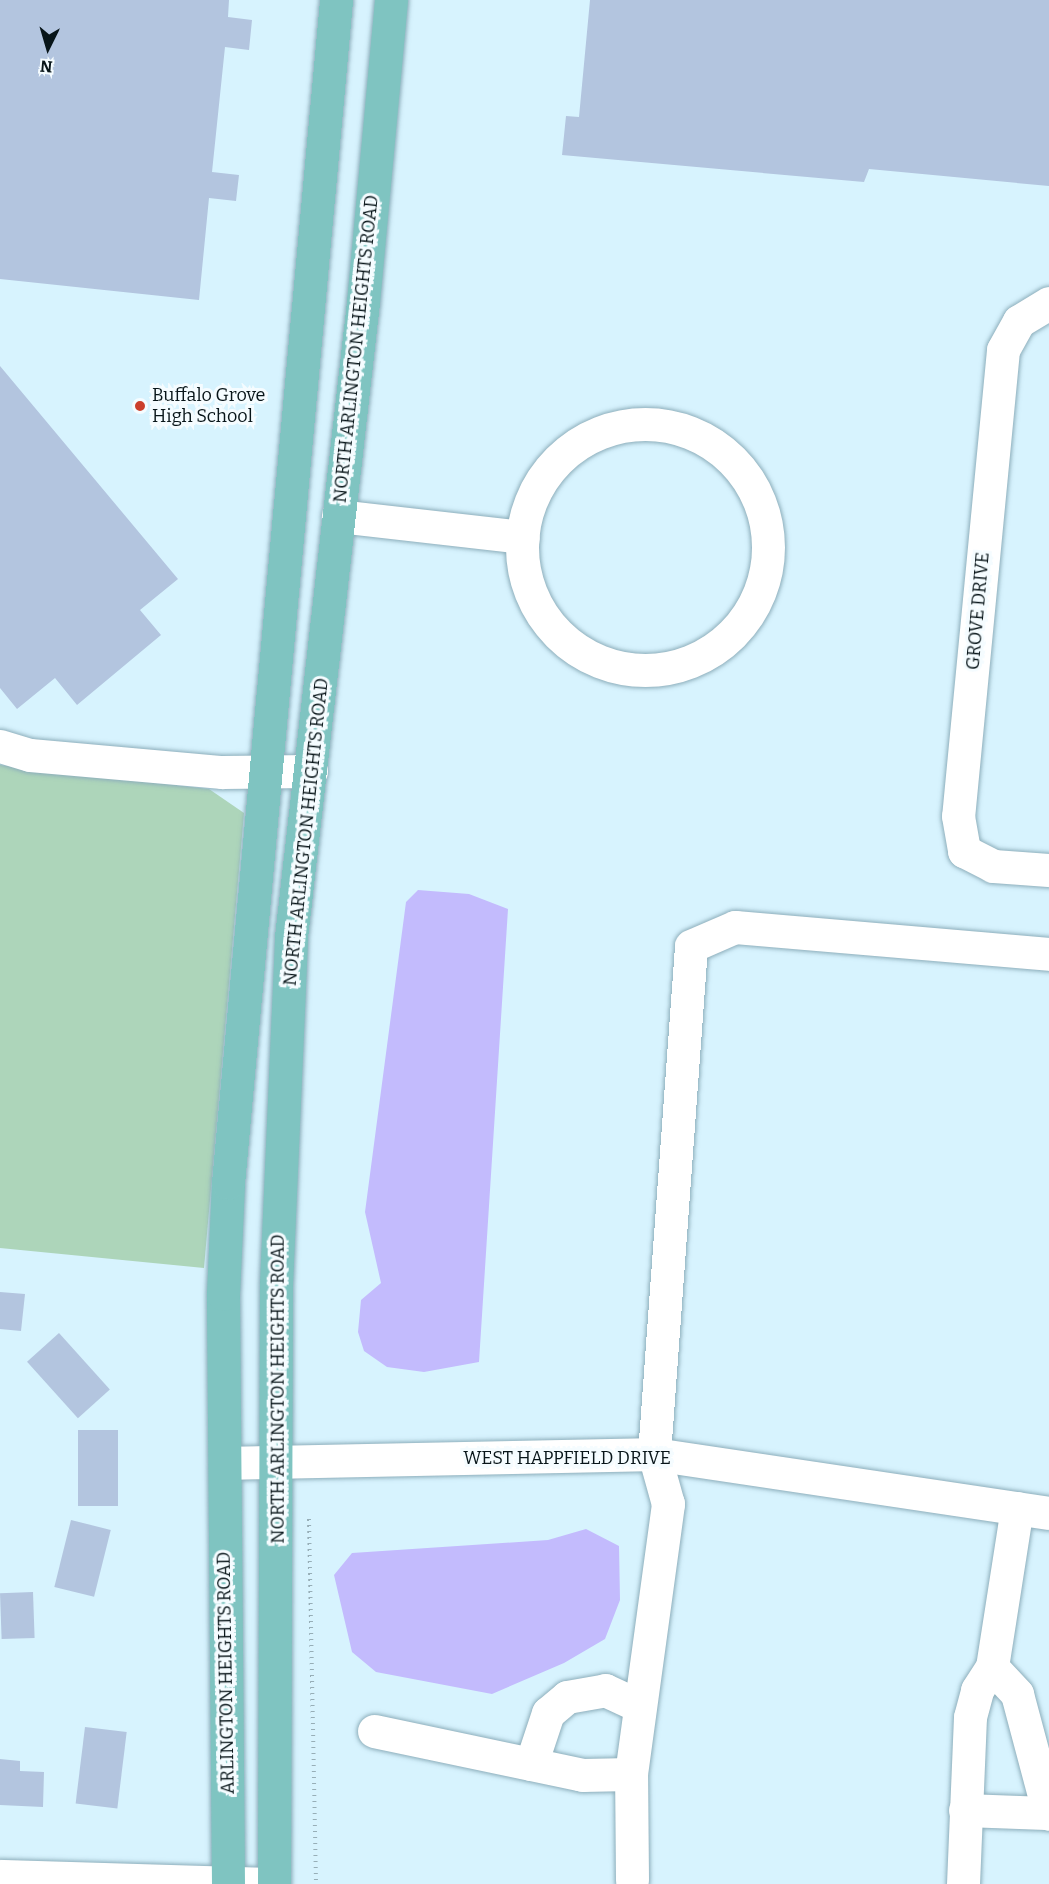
<!DOCTYPE html>
<html>
<head>
<meta charset="utf-8">
<style>
  body { margin:0 }
  #map { position:relative; width:1049px; height:1884px; overflow:hidden; background:#d7f3fe; font-family:Bitter,serif }
  div>[style] { position:absolute }
  [style*='--x'] { left:calc(var(--x)*1px); top:calc(var(--y)*1px); width:calc(var(--w)*1px); rotate:calc(var(--a)*1deg) }
  .green>* { inset:0; background:#add5ba }
  .water>* { inset:0; background:#c3bbfd }
  .building>* { inset:0; background:#b3c5df; transform-origin:0 0 }
  .path>* { height:4px; margin-top:-2px; transform-origin:0; background:repeating-linear-gradient(90deg,#97aeb7 0 1.5px,transparent 0 6px) }
  .roads { filter:drop-shadow(0 0 2px #8daebb) drop-shadow(0 0 2px #8daebb) }
  .minor>* { height:33px; margin:-16.5px; padding:0 16.5px; transform-origin:16.5px; border-radius:16.5px; background:#fff }
  .minor>.ring { margin:-16.5px; padding:0; box-sizing:content-box; background:none; border:33px solid #fff; border-radius:50% }
  .major>* { height:33px; margin:-16.5px; padding:0 16.5px; transform-origin:16.5px; border-radius:16.5px; background:#7fc4c1 }
  .dots>* { width:16px; height:16px; translate:-50% -50%; box-sizing:border-box; border:3px solid #f5fcff; border-radius:50% }
  span { translate:-50% -50%; white-space:nowrap; text-align:center; line-height:1.15; -webkit-text-stroke:6px #f5fcff; paint-order:stroke }
  .street-label { font-size:18px; color:#081519 }
  .poi-label { font-size:18px; color:#081519 }
  .left { translate:0 -50%; text-align:left }
  .north { position:absolute; left:18px; top:18px; width:60px; height:60px; -webkit-text-stroke:4px #f5fcff; paint-order:stroke; rotate:185deg; font-size:16px; font-weight:700; line-height:24px; text-align:center; color:#081519 }
  .north::after { content:''; display:block; margin:auto; width:21px; height:27px; background:#081519; clip-path:polygon(50% 0,100% 100%,50% 72%,0 100%) }
</style>
</head>
<body>
<div id="map">
  <div class="green">
    <i style="clip-path:polygon(0 765px,209px 789px,244px 813px,204px 1268px,0 1248px)"></i>
  </div>
  <div class="water">
    <i style="clip-path:polygon(418px 890px,469px 894px,508px 909px,479px 1362px,424px 1372px,387px 1367px,364px 1351px,358px 1332px,361px 1300px,381px 1283px,365px 1212px,406px 902px)"></i>
    <i style="clip-path:polygon(586px 1529px,619px 1546px,620px 1600px,605px 1639px,564px 1663px,492px 1694px,376px 1672px,352px 1652px,334px 1575px,352px 1553px,548px 1540px)"></i>
  </div>
  <div class="building">
    <i style="clip-path:polygon(0 0,229px 0,228px 17px,252px 20px,249px 50px,225px 47px,212px 172px,239px 175px,236px 201px,209px 198px,199px 300px,0 279px)"></i>
    <i style="clip-path:polygon(590px 0,1049px 0,1049px 186px,869px 169px,864px 182px,562px 155px,566px 116px,579px 117px)"></i>
    <i style="clip-path:polygon(0 366px,178px 579px,140px 610px,161px 635px,77px 705px,55px 678px,17px 709px,0 688px)"></i>
    <i style="clip-path:polygon(0 1292px,25px 1294px,21px 1331px,0 1329px)"></i>
    <i style="left:59px;top:1333px;width:76px;height:43px;rotate:48deg"></i>
    <i style="left:78px;top:1430px;width:40px;height:76px"></i>
    <i style="left:71px;top:1520px;width:41px;height:69px;rotate:14deg"></i>
    <i style="left:33px;top:1592px;width:46px;height:33px;rotate:88deg"></i>
    <i style="left:85px;top:1727px;width:42px;height:77px;rotate:7deg"></i>
    <i style="clip-path:polygon(0 1759px,20px 1761px,20px 1771px,44px 1772px,43px 1807px,0 1805px)"></i>
  </div>
  <div class="path">
    <i style="--x:309;--y:1519;--w:365;--a:88.9"></i>
  </div>
  <div class="roads">
    <div class="minor">
      <i style="--x:1049;--y:303;--w:35;--a:149"></i>
      <i style="--x:1019;--y:321;--w:33;--a:119"></i>
      <i style="--x:1003;--y:350;--w:468;--a:95.5"></i>
      <i style="--x:958;--y:816;--w:36;--a:80"></i>
      <i style="--x:964;--y:851;--w:33;--a:27"></i>
      <i style="--x:993;--y:866;--w:56;--a:4.1"></i>
      <i class="ring" style="left:522px;top:424px;width:213px;height:213px"></i>
      <i style="--x:338;--y:516;--w:186;--a:6.5"></i>
      <i style="--x:0;--y:746;--w:31;--a:17"></i>
      <i style="--x:30;--y:755;--w:193;--a:5.1"></i>
      <i style="--x:222;--y:772;--w:89;--a:-0.6"></i>
      <i style="--x:225;--y:1463;--w:429;--a:-1.2"></i>
      <i style="--x:654;--y:1454;--w:399;--a:8.5"></i>
      <i style="--x:992;--y:1667;--w:37;--a:47"></i>
      <i style="--x:1017;--y:1694;--w:124;--a:75.1"></i>
      <i style="--x:374;--y:1731;--w:213;--a:11.9"></i>
      <i style="--x:582;--y:1775;--w:49;--a:-1.2"></i>
      <i style="--x:531;--y:1764;--w:54;--a:-71.6"></i>
      <i style="--x:548;--y:1713;--w:25;--a:-40"></i>
      <i style="--x:567;--y:1697;--w:39;--a:-10"></i>
      <i style="--x:605;--y:1690;--w:38;--a:25"></i>
      <i style="--x:965;--y:1810;--w:81;--a:2.1"></i>
      <i style="--x:0;--y:1876;--w:262;--a:1.7"></i>
      <i style="--x:632;--y:1880;--w:106;--a:-90.5"></i>
      <i style="--x:631;--y:1774;--w:273;--a:-82.2"></i>
      <i style="--x:668;--y:1504;--w:52;--a:-105.6"></i>
      <i style="--x:654;--y:1454;--w:509;--a:-85.83"></i>
      <i style="--x:691;--y:946;--w:48;--a:-23.4"></i>
      <i style="--x:735;--y:927;--w:315;--a:4.9"></i>
      <i style="--x:963;--y:1884;--w:167;--a:-87.6"></i>
      <i style="--x:970;--y:1717;--w:28;--a:-75"></i>
      <i style="--x:977;--y:1690;--w:27;--a:-57"></i>
      <i style="--x:992;--y:1667;--w:161;--a:-81.1"></i>
    </div>
    <div class="major">
      <i style="--x:228;--y:1884;--w:590;--a:-90.49"></i>
      <i style="--x:223;--y:1294;--w:111;--a:-87.4"></i>
      <i style="--x:228;--y:1183;--w:1188;--a:-84.78"></i>
      <i style="--x:274;--y:1884;--w:600;--a:-89.81"></i>
      <i style="--x:276;--y:1284;--w:347;--a:-87.5"></i>
      <i style="--x:291;--y:937;--w:639;--a:-83.53"></i>
      <i style="--x:363;--y:302;--w:303;--a:-84.7"></i>
    </div>
  </div>
  <div class="dots">
    <i style="left:140px;top:406px;background:#cb3f2c"></i>
  </div>
  <div class="street-label">
    <span style="left:356px;top:349px;rotate:-84deg">NORTH ARLINGTON HEIGHTS ROAD</span>
    <span style="left:978px;top:611px;rotate:-85deg">GROVE DRIVE</span>
    <span style="left:306px;top:832px;rotate:-84deg">NORTH ARLINGTON HEIGHTS ROAD</span>
    <span style="left:278px;top:1389px;rotate:-90deg">NORTH ARLINGTON HEIGHTS ROAD</span>
    <span style="left:567px;top:1458px">WEST HAPPFIELD DRIVE</span>
    <span style="left:226px;top:1673px;rotate:-91deg">ARLINGTON HEIGHTS ROAD</span>
  </div>
  <div class="poi-label">
    <span class="left" style="left:152px;top:406px">Buffalo Grove<br>High School</span>
  </div>
  <div class="north">N</div>
</div>
</body>
</html>
